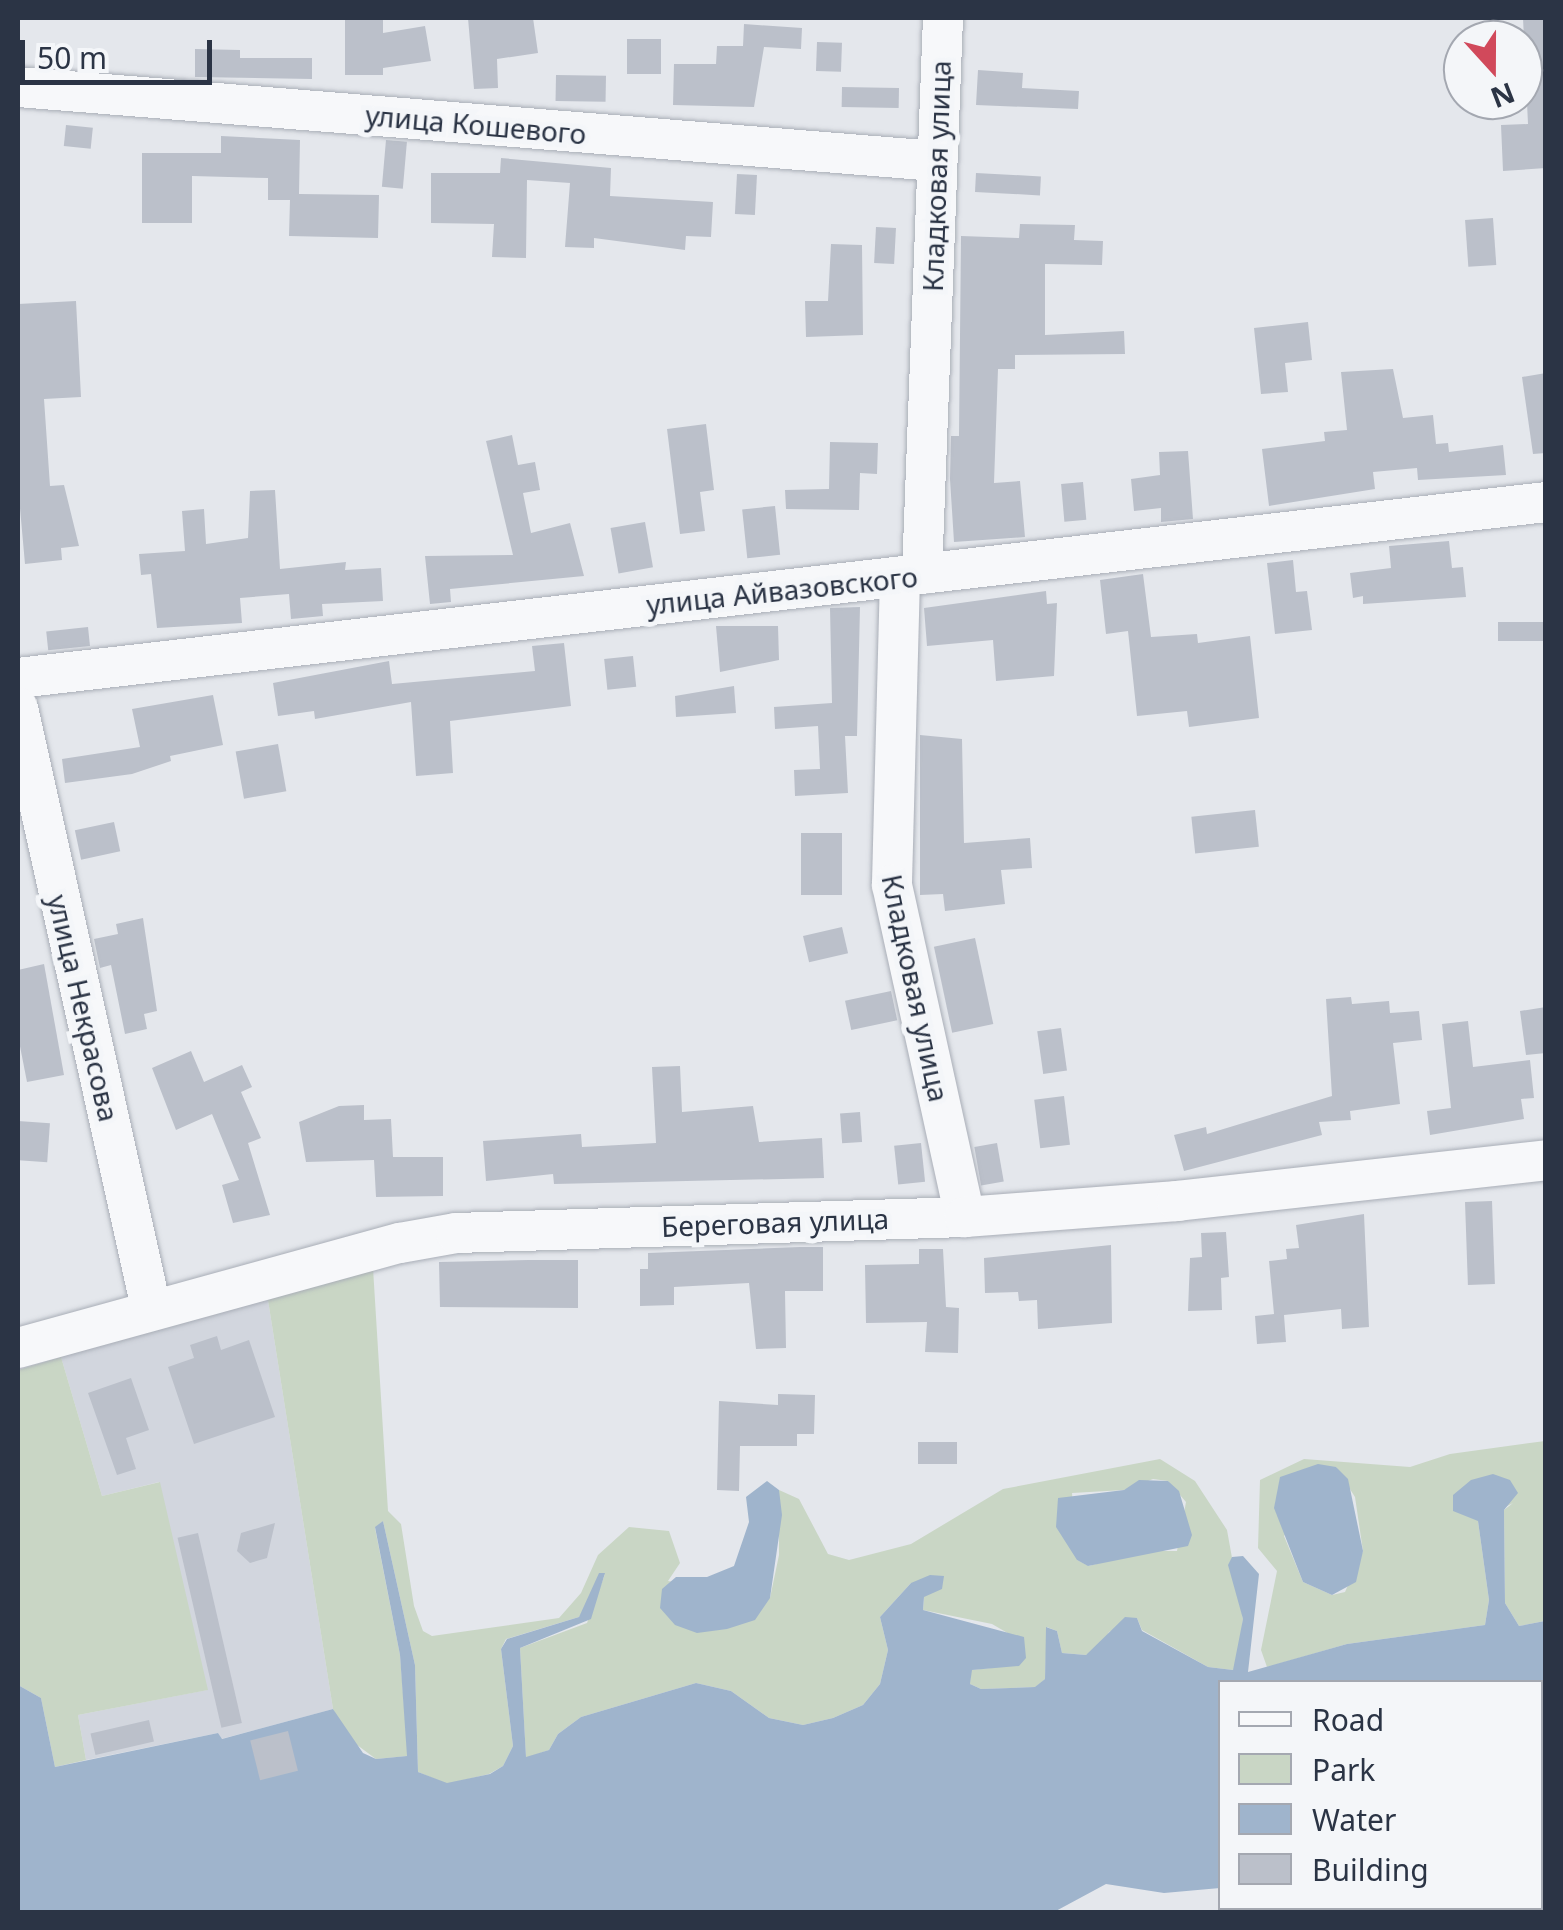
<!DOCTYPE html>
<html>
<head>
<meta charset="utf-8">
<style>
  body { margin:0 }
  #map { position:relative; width:1563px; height:1930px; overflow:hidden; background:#e4e7ec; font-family:"Noto Sans",sans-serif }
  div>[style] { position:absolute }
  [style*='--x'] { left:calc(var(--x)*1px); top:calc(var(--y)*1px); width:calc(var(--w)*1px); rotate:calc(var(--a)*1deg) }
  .built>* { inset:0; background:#d2d6de }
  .green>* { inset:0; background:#c9d6c5 }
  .water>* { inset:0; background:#9fb4cc }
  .building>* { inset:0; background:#bbc0ca; transform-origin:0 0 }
  .roads { filter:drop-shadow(0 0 2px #a9aeb7) drop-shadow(0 0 2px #a9aeb7) }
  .minor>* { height:40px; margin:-20px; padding:0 20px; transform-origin:20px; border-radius:20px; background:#f7f8fa }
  span { translate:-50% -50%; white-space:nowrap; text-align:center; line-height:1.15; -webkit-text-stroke:10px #f4f6f9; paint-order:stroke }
  .street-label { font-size:28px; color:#2b3445 }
  .frame { position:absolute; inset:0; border:20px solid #2b3445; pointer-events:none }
  .legend { position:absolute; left:1218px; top:1680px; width:325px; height:230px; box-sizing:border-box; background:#f4f6f9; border:2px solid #a4a8b1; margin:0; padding:12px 18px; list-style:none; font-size:30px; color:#2b3445 }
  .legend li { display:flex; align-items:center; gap:20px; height:50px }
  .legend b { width:50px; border:2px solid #a4a8b1 }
  .north { position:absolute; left:1443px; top:20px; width:100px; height:100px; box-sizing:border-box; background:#f4f6f9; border:2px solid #a4a8b1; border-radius:50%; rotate:159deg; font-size:28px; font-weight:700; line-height:40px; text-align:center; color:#2b3445 }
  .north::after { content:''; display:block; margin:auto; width:35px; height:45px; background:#d1495b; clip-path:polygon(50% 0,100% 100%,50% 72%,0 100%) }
  .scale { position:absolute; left:20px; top:40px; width:192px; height:45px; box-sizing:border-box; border:5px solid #2b3445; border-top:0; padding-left:12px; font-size:30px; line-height:35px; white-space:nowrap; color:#2b3445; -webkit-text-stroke:8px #f4f6f9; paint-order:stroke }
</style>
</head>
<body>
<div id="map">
  <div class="built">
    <i style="clip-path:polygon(267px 1294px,333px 1709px,221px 1739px,218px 1733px,86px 1760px,78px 1715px,207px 1690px,159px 1482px,102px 1496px,61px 1357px)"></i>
  </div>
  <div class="green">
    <i style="clip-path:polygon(evenodd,373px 1268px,388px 1511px,401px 1524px,414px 1606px,423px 1631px,432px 1636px,559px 1618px,581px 1593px,598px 1555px,629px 1527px,669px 1531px,680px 1563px,668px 1581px,770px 1598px,779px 1555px,779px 1490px,799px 1499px,828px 1554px,849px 1560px,911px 1544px,1003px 1489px,1160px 1459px,1195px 1481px,1227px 1530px,1243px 1619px,1238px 1664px,1233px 1670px,1208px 1667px,1142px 1630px,1137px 1618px,1109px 1632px,1101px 1647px,1086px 1655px,1062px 1653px,1057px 1631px,1047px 1627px,1045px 1679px,1036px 1687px,981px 1689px,970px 1684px,971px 1670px,991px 1668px,1011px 1635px,992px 1624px,923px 1610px,924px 1597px,911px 1583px,880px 1617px,888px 1650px,880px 1684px,863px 1705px,833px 1718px,803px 1725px,769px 1718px,731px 1691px,696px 1683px,581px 1717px,558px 1734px,549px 1750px,526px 1758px,520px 1648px,587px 1623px,605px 1574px,579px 1617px,506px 1639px,501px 1649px,513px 1746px,503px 1766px,489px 1774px,447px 1784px,418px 1772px,415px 1665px,383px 1521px,375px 1528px,400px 1655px,408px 1756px,376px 1759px,349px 1739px,333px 1709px,267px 1294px,373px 1268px,1153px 1479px,1168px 1481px,1186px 1502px,1177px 1551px,1143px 1551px,1089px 1566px,1077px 1560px,1072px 1493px,1124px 1490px,1153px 1479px)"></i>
    <i style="clip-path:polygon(61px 1357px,102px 1496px,160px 1482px,208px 1690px,78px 1715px,86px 1760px,55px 1767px,41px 1698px,18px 1685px,18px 1370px)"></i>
    <i style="clip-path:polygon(evenodd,1545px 1441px,1545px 1621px,1519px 1626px,1505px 1603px,1504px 1510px,1513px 1503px,1478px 1521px,1489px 1600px,1485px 1625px,1347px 1644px,1267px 1667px,1261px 1650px,1277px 1571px,1258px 1548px,1260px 1480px,1304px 1459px,1410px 1467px,1450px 1454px,1545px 1441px,1336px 1467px,1355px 1497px,1363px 1551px,1345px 1592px,1332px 1595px,1303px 1582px,1284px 1536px,1336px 1467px)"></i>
  </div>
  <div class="water">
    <i style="clip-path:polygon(1318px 1464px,1336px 1467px,1348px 1479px,1363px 1551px,1356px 1582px,1332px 1595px,1303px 1582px,1274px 1508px,1280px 1477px)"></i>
    <i style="clip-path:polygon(1493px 1474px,1510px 1480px,1518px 1493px,1504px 1510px,1505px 1603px,1519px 1626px,1545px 1621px,1545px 1762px,1540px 1682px,1220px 1682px,1220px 1888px,1164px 1893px,1106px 1884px,1054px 1912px,18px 1912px,18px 1685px,41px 1698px,55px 1767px,218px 1733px,222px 1739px,333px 1709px,363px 1753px,376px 1759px,407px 1756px,400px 1655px,375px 1527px,383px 1521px,415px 1665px,418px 1772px,447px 1783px,490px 1774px,503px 1766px,513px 1746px,501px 1649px,507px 1639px,579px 1617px,599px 1573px,605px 1573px,591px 1619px,520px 1648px,526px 1757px,549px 1750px,558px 1734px,581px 1717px,696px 1683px,731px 1691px,769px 1718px,803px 1725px,833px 1718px,863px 1705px,880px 1684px,888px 1650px,880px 1617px,911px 1583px,930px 1575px,944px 1576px,942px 1589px,924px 1597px,923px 1610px,1024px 1637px,1026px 1658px,1019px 1666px,972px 1670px,970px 1684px,981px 1689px,1035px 1687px,1045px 1679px,1046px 1627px,1057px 1631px,1062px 1653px,1086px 1655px,1125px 1617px,1137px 1618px,1142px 1631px,1208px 1667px,1233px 1670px,1243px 1619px,1228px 1565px,1232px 1557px,1243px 1556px,1259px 1574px,1248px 1672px,1347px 1644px,1485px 1625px,1489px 1600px,1478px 1521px,1453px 1511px,1453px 1495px,1471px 1480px)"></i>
    <i style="clip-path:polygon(1139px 1480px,1168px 1481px,1179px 1491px,1192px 1535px,1188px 1546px,1088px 1566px,1077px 1560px,1056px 1527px,1058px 1498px,1124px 1490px)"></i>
    <i style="clip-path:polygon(767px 1481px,779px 1490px,782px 1515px,770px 1598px,755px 1620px,727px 1629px,697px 1633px,675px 1625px,660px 1608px,662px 1589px,676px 1577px,707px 1577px,734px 1566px,749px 1522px,746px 1497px)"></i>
  </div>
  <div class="building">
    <i style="clip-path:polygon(345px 18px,383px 18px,383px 33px,425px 26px,431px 61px,383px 68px,383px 75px,345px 75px)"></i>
    <i style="clip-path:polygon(468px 18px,533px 18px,538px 53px,497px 59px,498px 88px,474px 89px)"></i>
    <i style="clip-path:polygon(1523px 18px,1546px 18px,1546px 168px,1503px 171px,1501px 125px,1528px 124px)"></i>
    <i style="clip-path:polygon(744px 24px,802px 28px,801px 49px,764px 47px,754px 107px,673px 105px,674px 64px,716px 64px,717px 46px,743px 46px)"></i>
    <i style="left:627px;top:39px;width:34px;height:35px"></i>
    <i style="left:817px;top:42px;width:25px;height:29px;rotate:2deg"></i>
    <i style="clip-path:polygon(195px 49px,240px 50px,240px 58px,312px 58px,312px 79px,195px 77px)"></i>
    <i style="clip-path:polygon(978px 70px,1023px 73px,1022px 88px,1079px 91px,1078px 109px,976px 105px)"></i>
    <i style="left:556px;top:75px;width:50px;height:26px;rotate:1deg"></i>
    <i style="left:842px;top:87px;width:57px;height:20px;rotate:1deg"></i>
    <i style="left:66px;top:125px;width:27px;height:21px;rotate:6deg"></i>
    <i style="clip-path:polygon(221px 136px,300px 140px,299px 194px,379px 195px,378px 238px,289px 236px,290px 200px,268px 200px,268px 178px,192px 176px,192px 223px,142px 223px,142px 153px,221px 153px)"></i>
    <i style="left:386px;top:140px;width:21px;height:47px;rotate:5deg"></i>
    <i style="clip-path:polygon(501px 158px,611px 168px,610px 196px,713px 202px,711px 237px,686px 236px,685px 250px,594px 238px,594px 248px,565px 247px,570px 183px,527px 180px,526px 258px,492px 257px,494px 224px,431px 223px,431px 173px,500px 173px)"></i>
    <i style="left:976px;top:173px;width:65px;height:19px;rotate:3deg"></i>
    <i style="left:737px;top:174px;width:20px;height:40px;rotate:3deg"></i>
    <i style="left:1493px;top:218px;width:47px;height:28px;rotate:86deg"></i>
    <i style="clip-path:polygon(1020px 224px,1075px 225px,1074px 240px,1103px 241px,1102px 265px,1045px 264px,1045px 335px,1124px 331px,1125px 354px,1015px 355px,1015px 369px,998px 369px,994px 483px,1020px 481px,1025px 537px,954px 542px,950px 479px,951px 436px,959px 436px,961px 236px,1019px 238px)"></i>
    <i style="left:876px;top:227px;width:20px;height:36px;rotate:3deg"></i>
    <i style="clip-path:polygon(831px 244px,862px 245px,863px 335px,806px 337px,805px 301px,828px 301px)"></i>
    <i style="clip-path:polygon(76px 301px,81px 397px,44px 399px,50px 486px,64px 485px,79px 546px,61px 548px,62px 560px,25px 564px,18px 486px,18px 304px)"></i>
    <i style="clip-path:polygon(1308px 322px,1312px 360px,1285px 363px,1288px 392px,1261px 394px,1254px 328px)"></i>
    <i style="clip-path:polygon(1393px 369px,1403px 418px,1433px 415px,1436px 444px,1448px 443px,1449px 452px,1503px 445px,1506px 475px,1418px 480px,1417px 468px,1373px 472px,1375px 489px,1269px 506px,1262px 449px,1325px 441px,1324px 432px,1347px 430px,1341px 372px)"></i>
    <i style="clip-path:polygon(1546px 373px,1546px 453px,1533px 454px,1522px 377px)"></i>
    <i style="clip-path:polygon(706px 424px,714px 490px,700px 492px,705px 531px,680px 534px,667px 429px)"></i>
    <i style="clip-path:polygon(512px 435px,518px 465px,535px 462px,540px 490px,523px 493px,531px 533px,570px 523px,584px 576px,450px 589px,451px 602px,430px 604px,425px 556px,513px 555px,486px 441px)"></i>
    <i style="clip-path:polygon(830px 442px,878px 443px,877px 474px,860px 473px,859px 510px,786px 509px,785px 490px,829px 489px)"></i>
    <i style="clip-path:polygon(1188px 451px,1193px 519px,1161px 522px,1161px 508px,1134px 511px,1131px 479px,1160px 475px,1159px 452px)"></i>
    <i style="left:1083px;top:482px;width:38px;height:22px;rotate:85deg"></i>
    <i style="clip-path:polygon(275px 490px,280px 569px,346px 562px,345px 570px,381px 568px,383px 601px,322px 604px,323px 616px,291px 619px,289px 594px,240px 598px,242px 623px,157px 628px,151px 574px,141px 575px,139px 554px,185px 551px,182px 511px,204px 509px,206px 544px,248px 538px,250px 491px)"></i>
    <i style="left:775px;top:506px;width:49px;height:33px;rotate:84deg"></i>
    <i style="left:645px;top:522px;width:46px;height:35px;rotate:80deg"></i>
    <i style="clip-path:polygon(1449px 541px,1452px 568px,1463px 567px,1466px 597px,1363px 604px,1363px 596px,1353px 598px,1350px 573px,1391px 568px,1389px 546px)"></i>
    <i style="clip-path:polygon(1293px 560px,1296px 592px,1307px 591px,1312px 630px,1275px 634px,1267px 563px)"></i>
    <i style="clip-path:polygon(1143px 574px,1151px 637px,1197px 634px,1198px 643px,1250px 636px,1259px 718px,1189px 727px,1187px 711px,1137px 716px,1128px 631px,1106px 634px,1100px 580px)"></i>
    <i style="clip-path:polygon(1046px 591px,1047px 604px,1057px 603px,1054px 676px,996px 681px,993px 640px,927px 646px,924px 608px)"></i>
    <i style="clip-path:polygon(860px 607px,857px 736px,845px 736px,848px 793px,795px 796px,794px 770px,820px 769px,818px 726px,775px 729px,774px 707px,832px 703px,830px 608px)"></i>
    <i style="left:1546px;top:622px;width:19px;height:48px;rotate:90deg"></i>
    <i style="clip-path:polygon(716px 626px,778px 626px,779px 660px,720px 672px)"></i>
    <i style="left:88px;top:627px;width:19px;height:42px;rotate:84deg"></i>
    <i style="clip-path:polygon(564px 643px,571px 706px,450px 721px,453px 773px,416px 776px,411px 702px,315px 719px,314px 711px,278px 716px,273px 683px,389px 661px,392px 684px,535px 671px,532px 646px)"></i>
    <i style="left:633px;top:656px;width:31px;height:29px;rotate:84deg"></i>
    <i style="clip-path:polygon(734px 686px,736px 713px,676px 717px,675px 696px)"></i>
    <i style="clip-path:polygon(213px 695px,223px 745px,170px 756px,171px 761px,132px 774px,65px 783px,62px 759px,140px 747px,132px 709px)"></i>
    <i style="clip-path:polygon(920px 735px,962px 739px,964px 843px,1030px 838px,1032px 868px,1001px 870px,1005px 904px,945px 911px,943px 894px,920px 895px)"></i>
    <i style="left:278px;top:744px;width:48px;height:43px;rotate:80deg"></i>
    <i style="left:1255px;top:810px;width:37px;height:64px;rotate:84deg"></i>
    <i style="left:114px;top:822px;width:30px;height:40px;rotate:78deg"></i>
    <i style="left:801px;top:833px;width:41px;height:62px"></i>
    <i style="clip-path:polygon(143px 918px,157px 1011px,144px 1014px,147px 1029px,125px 1034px,111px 965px,100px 968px,94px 939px,118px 934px,116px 924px)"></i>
    <i style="left:842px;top:927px;width:27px;height:40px;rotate:77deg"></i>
    <i style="left:975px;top:938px;width:88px;height:42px;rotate:78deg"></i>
    <i style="clip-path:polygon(44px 964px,64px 1075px,27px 1082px,18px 1036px,18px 970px)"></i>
    <i style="left:891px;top:991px;width:30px;height:47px;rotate:78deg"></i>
    <i style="clip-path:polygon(1351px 997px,1352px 1004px,1389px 1001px,1390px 1013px,1419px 1011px,1422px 1040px,1393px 1043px,1400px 1104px,1350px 1111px,1351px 1120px,1319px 1122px,1322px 1135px,1184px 1171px,1174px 1135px,1206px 1127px,1207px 1134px,1332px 1096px,1326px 999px)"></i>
    <i style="clip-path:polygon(1546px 1007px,1546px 1053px,1526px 1055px,1520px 1011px)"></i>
    <i style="clip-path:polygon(1468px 1021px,1473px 1067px,1530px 1060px,1534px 1098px,1521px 1099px,1524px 1119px,1430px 1135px,1427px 1111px,1451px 1108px,1442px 1024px)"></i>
    <i style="left:1061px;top:1028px;width:43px;height:24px;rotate:82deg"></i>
    <i style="clip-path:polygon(191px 1051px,204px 1082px,242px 1065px,252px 1087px,241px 1092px,261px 1138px,248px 1143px,270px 1215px,233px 1223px,222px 1185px,239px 1180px,212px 1114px,176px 1130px,152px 1068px)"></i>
    <i style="clip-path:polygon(680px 1066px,682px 1112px,753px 1106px,759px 1142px,822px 1138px,824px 1178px,554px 1184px,553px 1174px,486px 1181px,483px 1141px,581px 1134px,582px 1147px,656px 1143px,652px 1067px)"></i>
    <i style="left:1064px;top:1096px;width:49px;height:30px;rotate:83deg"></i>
    <i style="clip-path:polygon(364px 1105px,364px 1120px,391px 1119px,393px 1157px,443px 1157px,443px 1196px,376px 1197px,374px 1160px,306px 1162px,299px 1122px,339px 1106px)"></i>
    <i style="left:860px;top:1112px;width:30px;height:20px;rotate:86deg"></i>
    <i style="left:18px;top:1121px;width:32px;height:39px;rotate:4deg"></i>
    <i style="left:921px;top:1143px;width:39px;height:27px;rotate:84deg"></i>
    <i style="left:997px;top:1143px;width:39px;height:23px;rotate:80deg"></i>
    <i style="left:1492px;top:1201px;width:83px;height:27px;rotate:88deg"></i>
    <i style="clip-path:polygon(1364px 1214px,1369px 1327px,1342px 1329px,1341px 1309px,1284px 1315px,1286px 1342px,1257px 1344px,1255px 1316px,1274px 1314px,1269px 1261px,1287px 1259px,1286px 1249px,1299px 1248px,1296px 1225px)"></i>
    <i style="clip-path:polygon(1226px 1232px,1229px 1277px,1221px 1278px,1222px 1310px,1188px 1311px,1190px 1258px,1202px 1257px,1201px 1233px)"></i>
    <i style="clip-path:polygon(1111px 1245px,1112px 1323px,1038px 1329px,1037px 1300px,1019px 1301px,1018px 1292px,985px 1293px,984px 1258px)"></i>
    <i style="clip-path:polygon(800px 1247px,823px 1247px,823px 1291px,785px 1291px,786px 1348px,756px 1349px,749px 1283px,674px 1287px,674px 1305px,640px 1306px,640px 1269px,648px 1269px,648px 1253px)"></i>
    <i style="clip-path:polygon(919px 1249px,943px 1249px,946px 1307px,959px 1308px,958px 1353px,925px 1352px,927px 1322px,866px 1323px,865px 1265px,919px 1264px)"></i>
    <i style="clip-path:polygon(528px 1260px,578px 1260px,578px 1308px,440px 1307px,439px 1262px)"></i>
    <i style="clip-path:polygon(217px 1336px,221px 1350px,249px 1340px,275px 1417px,194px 1444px,168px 1367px,194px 1358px,190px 1345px)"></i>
    <i style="clip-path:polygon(131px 1378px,149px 1430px,126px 1438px,136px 1469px,117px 1475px,88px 1393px)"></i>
    <i style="clip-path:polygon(778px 1394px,815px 1395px,814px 1434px,797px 1434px,797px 1446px,740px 1446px,739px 1491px,717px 1490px,719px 1401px,778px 1405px)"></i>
    <i style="left:918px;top:1442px;width:39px;height:22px"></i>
    <i style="clip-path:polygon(275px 1523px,267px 1558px,250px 1563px,237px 1551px,241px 1533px)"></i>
    <i style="left:198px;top:1533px;width:195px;height:21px;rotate:77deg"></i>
    <i style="left:149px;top:1720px;width:22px;height:60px;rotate:77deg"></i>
    <i style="left:288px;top:1731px;width:41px;height:39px;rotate:76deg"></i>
  </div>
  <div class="roads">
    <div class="minor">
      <i style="--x:18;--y:87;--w:920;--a:4.61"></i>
      <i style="--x:922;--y:574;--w:556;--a:-87.84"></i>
      <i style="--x:900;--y:577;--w:308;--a:91.5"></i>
      <i style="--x:892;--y:885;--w:340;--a:77.6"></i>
      <i style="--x:18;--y:678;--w:1538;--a:-6.57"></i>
      <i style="--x:18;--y:708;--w:615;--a:77.5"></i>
      <i style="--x:18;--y:1348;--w:396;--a:-15.4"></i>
      <i style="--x:400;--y:1243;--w:57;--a:-10.1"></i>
      <i style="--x:456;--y:1233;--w:509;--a:-1.8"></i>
      <i style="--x:965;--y:1217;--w:213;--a:-4.3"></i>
      <i style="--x:1177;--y:1201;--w:371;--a:-6.3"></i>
    </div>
  </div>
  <div class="street-label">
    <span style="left:476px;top:124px;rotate:5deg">улица Кошевого</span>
    <span style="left:936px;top:176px;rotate:-88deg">Кладковая улица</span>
    <span style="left:782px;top:590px;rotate:-6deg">улица Айвазовского</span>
    <span style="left:916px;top:988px;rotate:78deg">Кладковая улица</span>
    <span style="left:84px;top:1008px;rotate:77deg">улица Некрасова</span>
    <span style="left:775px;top:1222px;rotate:-2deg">Береговая улица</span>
  </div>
  <div class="frame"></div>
  <ul class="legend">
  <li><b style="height:12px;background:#f7f8fa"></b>Road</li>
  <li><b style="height:28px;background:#c9d6c5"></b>Park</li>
  <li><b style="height:28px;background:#9fb4cc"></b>Water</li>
  <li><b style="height:28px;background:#bbc0ca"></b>Building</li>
  </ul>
  <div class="north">N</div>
  <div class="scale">50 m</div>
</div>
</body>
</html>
